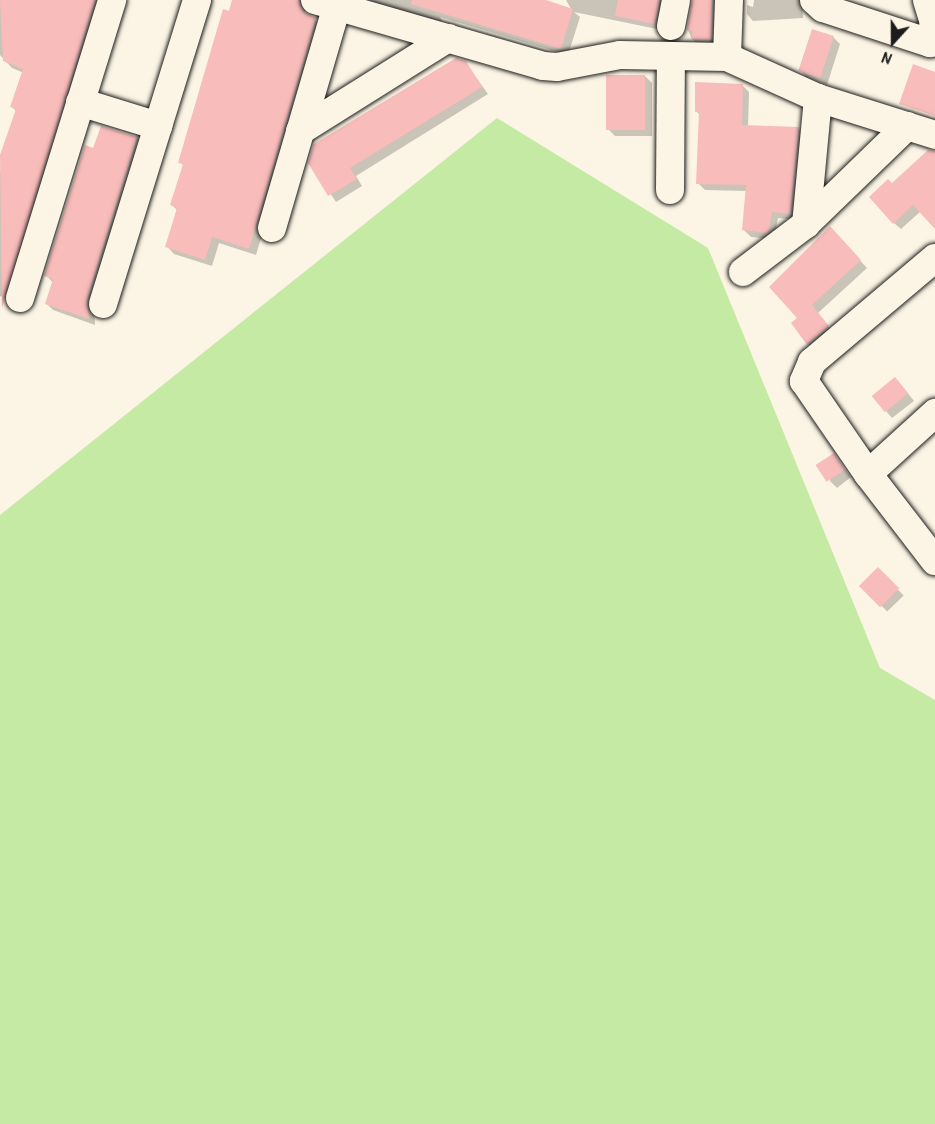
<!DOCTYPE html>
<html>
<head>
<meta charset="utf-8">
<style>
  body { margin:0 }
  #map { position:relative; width:935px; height:1124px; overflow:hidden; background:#fcf5e5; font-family:"Patrick Hand",sans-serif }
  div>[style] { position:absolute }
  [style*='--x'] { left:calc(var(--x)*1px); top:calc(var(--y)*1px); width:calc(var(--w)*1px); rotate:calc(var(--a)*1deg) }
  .green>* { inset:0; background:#c5eaa4 }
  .shadow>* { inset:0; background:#0003; transform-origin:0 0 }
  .building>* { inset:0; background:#f8bcba; transform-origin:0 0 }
  .roads { filter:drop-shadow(0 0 2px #1c1c1c) drop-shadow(0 0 2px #1c1c1c) }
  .street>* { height:28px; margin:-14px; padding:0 14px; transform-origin:14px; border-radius:14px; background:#fcf5e5 }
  span { translate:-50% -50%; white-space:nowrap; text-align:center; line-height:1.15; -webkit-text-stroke:5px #fcf5e5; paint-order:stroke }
  .north { position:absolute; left:863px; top:12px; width:60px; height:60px; -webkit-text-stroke:4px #fcf5e5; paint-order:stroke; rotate:201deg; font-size:16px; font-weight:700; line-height:24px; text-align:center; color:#1c1c1c }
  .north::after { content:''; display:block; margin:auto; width:21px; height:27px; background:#1c1c1c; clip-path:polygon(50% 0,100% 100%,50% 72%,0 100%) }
</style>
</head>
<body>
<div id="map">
  <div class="green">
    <i style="clip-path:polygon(497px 118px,708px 248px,880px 668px,935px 700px,935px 1124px,0 1124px,0 515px)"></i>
  </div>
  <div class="shadow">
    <i style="clip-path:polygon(0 0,104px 0,11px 300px,0 296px,0 173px,17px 112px,12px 107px,24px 73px,12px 68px,0 55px)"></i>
    <i style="clip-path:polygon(233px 0,309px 0,305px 13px,323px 26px,256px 255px,219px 243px,212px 266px,174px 254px,167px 246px,178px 211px,172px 205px,184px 166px,180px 162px,224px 11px,230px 13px)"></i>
    <i style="clip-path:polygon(361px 0,541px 0,571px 9px,566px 0,670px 0,662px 30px,574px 12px,580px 17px,568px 55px,440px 17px,444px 24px)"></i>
    <i style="clip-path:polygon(693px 0,719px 0,717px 46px,699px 46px,692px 39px,688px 30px)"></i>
    <i style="clip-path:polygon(754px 0,802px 0,803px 18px,753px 21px,747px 14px,747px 5px,753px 7px)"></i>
    <i style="clip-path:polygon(833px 37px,840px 44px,827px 85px,806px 77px,800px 70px)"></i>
    <i style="clip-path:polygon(465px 62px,488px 94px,356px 176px,362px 186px,336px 202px,310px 163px)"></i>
    <i style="clip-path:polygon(645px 76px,652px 83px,652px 136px,615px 136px,608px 129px)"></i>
    <i style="clip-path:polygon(742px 85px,749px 92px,748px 127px,798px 128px,805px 135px,797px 220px,778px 218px,774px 239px,751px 237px,744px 230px,747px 191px,705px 190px,698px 183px,701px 116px,696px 111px)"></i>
    <i style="clip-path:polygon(137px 138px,144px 145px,94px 307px,95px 325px,53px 310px,46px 303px,53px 283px,46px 275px,94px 149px)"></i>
    <i style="clip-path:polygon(928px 151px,935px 151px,935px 226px,921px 211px,901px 229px,894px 223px,892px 185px)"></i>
    <i style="clip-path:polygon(836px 235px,867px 268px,818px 313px,834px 334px,815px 350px,808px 344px,799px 318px)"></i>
    <i style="clip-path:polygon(902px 386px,914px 401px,892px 418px,874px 397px)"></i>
    <i style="clip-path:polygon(833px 455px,851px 477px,837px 488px,830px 481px)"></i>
    <i style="left:878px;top:569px;width:37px;height:23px;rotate:46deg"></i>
  </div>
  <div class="building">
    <i style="clip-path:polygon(0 0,95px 0,2px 308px,0 155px,16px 109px,10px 107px,23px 69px,3px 61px)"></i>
    <i style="clip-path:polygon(232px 0,299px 0,304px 12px,316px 18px,249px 249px,212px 237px,205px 260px,165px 247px,177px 208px,170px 205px,183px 164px,178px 163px,223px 9px,229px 11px)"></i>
    <i style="clip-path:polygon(412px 0,546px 0,573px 9px,561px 49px,411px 4px)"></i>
    <i style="clip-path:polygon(618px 0,659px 0,655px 24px,615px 16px)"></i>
    <i style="clip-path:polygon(692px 0,712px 0,711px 40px,691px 39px,693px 31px,687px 30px)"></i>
    <i style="left:812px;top:29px;width:23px;height:44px;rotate:18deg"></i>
    <i style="clip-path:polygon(456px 58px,466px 61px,482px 87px,350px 168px,357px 179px,328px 196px,308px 163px,314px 144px)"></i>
    <i style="clip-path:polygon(913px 64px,935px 72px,935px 116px,899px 104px)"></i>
    <i style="left:606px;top:75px;width:39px;height:55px"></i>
    <i style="clip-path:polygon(695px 82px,743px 84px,742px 125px,799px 127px,790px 214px,772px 212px,768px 233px,742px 230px,746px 185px,696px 184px,699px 112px,695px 112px)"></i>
    <i style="clip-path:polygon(101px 126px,137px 137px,87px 299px,89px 319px,45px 304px,53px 279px,44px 276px,85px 145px,93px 148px)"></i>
    <i style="clip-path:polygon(928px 150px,935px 151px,935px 229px,913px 205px,893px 224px,869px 197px,888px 179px,892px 183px)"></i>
    <i style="clip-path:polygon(830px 226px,861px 260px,812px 305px,829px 326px,807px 345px,791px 323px,797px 318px,769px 287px)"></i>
    <i style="left:895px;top:377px;width:21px;height:30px;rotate:51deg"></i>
    <i style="left:834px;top:453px;width:20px;height:22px;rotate:57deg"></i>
    <i style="left:878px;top:567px;width:30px;height:27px;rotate:45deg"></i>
  </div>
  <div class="roads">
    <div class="street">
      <i style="--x:315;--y:0;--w:237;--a:16.1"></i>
      <i style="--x:543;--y:66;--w:14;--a:4"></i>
      <i style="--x:557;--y:67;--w:64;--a:-10.8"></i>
      <i style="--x:620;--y:55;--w:107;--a:1.1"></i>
      <i style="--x:727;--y:57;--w:100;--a:24.3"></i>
      <i style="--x:818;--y:98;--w:123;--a:17.5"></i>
      <i style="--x:814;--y:0;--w:12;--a:42"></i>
      <i style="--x:823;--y:8;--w:113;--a:18.1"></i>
      <i style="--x:930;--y:43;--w:20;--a:-79"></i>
      <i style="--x:934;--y:23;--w:24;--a:-107"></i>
      <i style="--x:671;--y:26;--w:26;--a:-79"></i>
      <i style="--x:727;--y:57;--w:57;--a:-88"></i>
      <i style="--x:818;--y:98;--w:127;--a:95.4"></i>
      <i style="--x:806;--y:224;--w:141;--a:-44.1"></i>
      <i style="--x:80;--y:102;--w:82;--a:17.1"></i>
      <i style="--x:300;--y:131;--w:175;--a:-32.1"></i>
      <i style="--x:670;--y:190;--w:133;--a:-89.6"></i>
      <i style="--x:272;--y:228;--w:231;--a:-73.7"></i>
      <i style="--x:935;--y:258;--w:161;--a:139.8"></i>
      <i style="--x:812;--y:362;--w:21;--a:113"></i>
      <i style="--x:804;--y:381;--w:113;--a:55.5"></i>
      <i style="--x:868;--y:474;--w:110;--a:52.4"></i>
      <i style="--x:743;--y:272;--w:79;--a:-37.3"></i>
      <i style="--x:20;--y:298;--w:312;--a:-72.8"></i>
      <i style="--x:103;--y:304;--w:318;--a:-72.8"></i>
      <i style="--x:868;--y:474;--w:91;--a:-42.3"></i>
    </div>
  </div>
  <div class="north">N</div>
</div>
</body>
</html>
